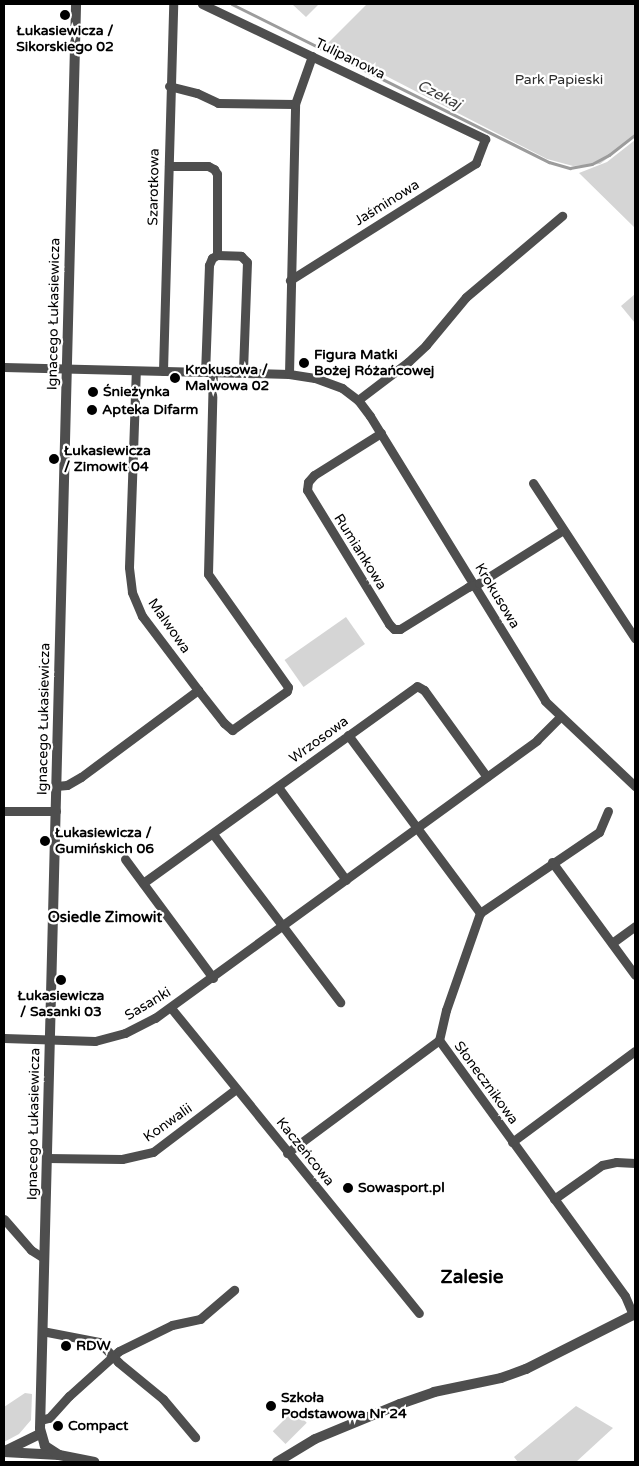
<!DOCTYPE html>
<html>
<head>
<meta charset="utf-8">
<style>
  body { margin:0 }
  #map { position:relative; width:639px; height:1466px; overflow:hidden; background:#fff; font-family:"Varela Round",sans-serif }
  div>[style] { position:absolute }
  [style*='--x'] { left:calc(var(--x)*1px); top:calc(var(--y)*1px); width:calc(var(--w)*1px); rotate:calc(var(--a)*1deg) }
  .green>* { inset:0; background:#d5d5d5; transform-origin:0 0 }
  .stream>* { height:2.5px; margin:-1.25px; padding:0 1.25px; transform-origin:1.25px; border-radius:1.25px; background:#9c9c9c }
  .minor>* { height:9px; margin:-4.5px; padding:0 4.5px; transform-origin:4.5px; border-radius:4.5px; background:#4e4e4e }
  .tertiary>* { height:10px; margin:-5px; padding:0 5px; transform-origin:5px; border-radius:5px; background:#4e4e4e }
  .dots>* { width:14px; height:14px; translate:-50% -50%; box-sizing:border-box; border:2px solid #fff; border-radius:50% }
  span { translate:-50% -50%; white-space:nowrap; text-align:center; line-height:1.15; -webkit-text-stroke:4.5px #fff; paint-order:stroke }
  .poi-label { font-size:14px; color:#000; font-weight:700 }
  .left { translate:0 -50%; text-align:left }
  .street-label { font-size:14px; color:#000 }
  .park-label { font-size:14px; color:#2c2c2c }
  .water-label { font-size:15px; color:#3d3d3d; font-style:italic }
  .neighbourhood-label { font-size:15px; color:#000; font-weight:700 }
  .district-label { font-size:19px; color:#000; font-weight:700 }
  .frame { position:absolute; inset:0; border:5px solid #000; pointer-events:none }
</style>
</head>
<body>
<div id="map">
  <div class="green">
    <i style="clip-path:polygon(292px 4px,319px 4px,306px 17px)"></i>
    <i style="clip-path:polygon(367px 4px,635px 4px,635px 137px,600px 164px,573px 166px,547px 159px,326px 45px)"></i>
    <i style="clip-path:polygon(635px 140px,635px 228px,579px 173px,607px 162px)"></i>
    <i style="clip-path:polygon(635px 294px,635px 323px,621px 306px)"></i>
    <i style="left:346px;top:617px;width:33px;height:75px;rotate:55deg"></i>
    <i style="clip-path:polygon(25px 1393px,32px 1394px,31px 1420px,19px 1434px,4px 1442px,4px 1407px)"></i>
    <i style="clip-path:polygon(576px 1406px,613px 1428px,576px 1462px,518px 1462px,514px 1457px)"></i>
    <i style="left:294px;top:1410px;width:18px;height:30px;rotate:45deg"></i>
  </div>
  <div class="stream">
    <i style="--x:232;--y:4;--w:354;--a:26.5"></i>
    <i style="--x:549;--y:162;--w:22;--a:16"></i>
    <i style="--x:570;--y:168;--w:22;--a:-10"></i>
    <i style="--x:592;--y:164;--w:19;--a:-28"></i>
    <i style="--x:609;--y:155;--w:33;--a:-38"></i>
  </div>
  <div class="minor">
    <i style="--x:202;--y:4;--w:314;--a:25.5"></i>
    <i style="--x:485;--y:139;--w:26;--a:111"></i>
    <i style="--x:476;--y:163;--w:220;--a:147.8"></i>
    <i style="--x:169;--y:86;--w:29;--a:14"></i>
    <i style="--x:197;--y:93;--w:23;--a:25"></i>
    <i style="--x:218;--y:103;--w:77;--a:0.7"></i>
    <i style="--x:169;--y:166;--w:39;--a:0"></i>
    <i style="--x:208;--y:166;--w:7;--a:27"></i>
    <i style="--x:214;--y:169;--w:6;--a:59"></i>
    <i style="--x:217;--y:174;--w:81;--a:90"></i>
    <i style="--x:217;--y:255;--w:6;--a:149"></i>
    <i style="--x:212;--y:258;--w:8;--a:113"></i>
    <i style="--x:209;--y:265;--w:107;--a:92.1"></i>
    <i style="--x:217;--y:255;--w:24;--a:2"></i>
    <i style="--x:241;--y:256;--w:8;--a:45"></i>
    <i style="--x:247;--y:262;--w:111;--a:92.1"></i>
    <i style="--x:4;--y:367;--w:285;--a:1.4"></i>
    <i style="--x:289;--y:374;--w:26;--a:9"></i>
    <i style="--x:315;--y:378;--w:29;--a:20"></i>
    <i style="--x:342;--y:388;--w:20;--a:37"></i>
    <i style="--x:358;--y:400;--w:20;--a:53"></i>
    <i style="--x:370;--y:416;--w:334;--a:58.4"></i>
    <i style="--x:545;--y:701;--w:124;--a:43.4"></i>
    <i style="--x:163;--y:371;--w:367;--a:-88.4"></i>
    <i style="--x:289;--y:374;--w:270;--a:-88.7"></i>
    <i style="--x:295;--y:104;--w:51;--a:-70.5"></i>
    <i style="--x:358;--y:400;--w:63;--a:-37.2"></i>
    <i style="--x:408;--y:362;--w:25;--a:-43"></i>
    <i style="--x:426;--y:345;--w:62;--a:-50.2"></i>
    <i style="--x:466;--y:297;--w:126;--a:-40.2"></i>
    <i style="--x:381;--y:433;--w:79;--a:147.9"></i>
    <i style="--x:314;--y:475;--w:9;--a:131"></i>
    <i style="--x:308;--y:482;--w:8;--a:97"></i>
    <i style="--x:307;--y:490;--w:157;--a:58.5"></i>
    <i style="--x:389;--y:624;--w:7;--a:45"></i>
    <i style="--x:394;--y:629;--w:6;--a:0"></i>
    <i style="--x:400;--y:629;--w:80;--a:-31.7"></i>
    <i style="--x:468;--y:587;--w:12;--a:-20"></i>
    <i style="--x:479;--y:583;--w:99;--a:-32.2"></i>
    <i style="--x:533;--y:483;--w:186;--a:56.7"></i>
    <i style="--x:198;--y:690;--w:42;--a:51.8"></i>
    <i style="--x:224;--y:723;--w:11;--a:41"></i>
    <i style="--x:232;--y:730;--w:67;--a:-35.3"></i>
    <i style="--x:287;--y:691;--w:4;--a:-76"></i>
    <i style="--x:288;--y:687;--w:138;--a:-125.3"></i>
    <i style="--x:208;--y:574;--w:201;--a:-88.6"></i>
    <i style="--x:348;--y:735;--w:222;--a:53.4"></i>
    <i style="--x:56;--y:786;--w:11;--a:-5"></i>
    <i style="--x:67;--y:785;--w:16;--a:-30"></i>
    <i style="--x:81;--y:777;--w:146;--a:-36.6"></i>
    <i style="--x:198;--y:690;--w:93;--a:-127.1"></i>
    <i style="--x:142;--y:616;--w:26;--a:-113"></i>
    <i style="--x:132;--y:592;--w:25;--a:-97"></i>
    <i style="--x:129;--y:567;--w:196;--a:-88"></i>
    <i style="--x:278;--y:787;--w:115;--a:53.8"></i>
    <i style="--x:4;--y:811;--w:52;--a:0"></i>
    <i style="--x:608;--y:811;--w:23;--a:113"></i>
    <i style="--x:599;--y:832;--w:144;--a:145.8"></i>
    <i style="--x:480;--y:913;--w:103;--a:109.3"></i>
    <i style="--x:446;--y:1010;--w:31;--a:103"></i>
    <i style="--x:439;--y:1040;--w:316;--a:54"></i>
    <i style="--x:625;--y:1296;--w:21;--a:67"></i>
    <i style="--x:213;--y:834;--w:211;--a:52.9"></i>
    <i style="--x:125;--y:859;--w:148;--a:53.5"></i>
    <i style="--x:552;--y:862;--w:140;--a:53.7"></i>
    <i style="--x:143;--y:883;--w:337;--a:-35.7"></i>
    <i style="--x:417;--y:686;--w:8;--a:30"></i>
    <i style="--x:424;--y:690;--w:107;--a:54.1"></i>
    <i style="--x:612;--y:943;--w:29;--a:-36"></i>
    <i style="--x:171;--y:1008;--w:393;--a:50.9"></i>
    <i style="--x:4;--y:1038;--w:91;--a:1.9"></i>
    <i style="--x:95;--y:1041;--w:31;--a:-15"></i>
    <i style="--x:125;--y:1033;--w:34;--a:-27"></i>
    <i style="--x:155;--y:1018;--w:472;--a:-36"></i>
    <i style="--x:537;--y:740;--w:33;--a:-45"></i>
    <i style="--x:512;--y:1142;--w:153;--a:-36.5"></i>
    <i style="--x:287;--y:1153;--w:189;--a:-36.6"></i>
    <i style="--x:47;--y:1158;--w:75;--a:0.8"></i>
    <i style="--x:122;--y:1159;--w:32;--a:-13"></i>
    <i style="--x:153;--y:1152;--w:104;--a:-37.2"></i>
    <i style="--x:554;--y:1199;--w:59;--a:-35.3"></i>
    <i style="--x:602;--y:1165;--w:14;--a:-12"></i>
    <i style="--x:616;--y:1162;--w:19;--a:3"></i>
    <i style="--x:4;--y:1219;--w:41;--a:48.9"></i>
    <i style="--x:31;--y:1250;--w:15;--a:32"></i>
    <i style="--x:42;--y:1331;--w:58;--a:10.9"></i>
    <i style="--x:99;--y:1342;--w:28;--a:46"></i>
    <i style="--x:118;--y:1362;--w:58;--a:39.4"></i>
    <i style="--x:163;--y:1399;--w:50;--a:49.9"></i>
    <i style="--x:40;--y:1420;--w:9;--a:-13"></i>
    <i style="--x:49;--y:1418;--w:30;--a:-48"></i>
    <i style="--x:69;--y:1396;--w:67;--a:-42"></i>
    <i style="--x:119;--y:1351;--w:59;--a:-26.1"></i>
    <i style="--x:172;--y:1325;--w:29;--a:-12"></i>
    <i style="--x:200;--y:1319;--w:45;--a:-40.5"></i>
  </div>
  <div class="tertiary">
    <i style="--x:7;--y:1450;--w:37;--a:-26"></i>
    <i style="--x:4;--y:1452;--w:55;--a:3.1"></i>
    <i style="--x:59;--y:1455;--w:36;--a:11"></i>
    <i style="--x:59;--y:1455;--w:17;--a:-147"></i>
    <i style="--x:45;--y:1446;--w:18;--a:-106"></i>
    <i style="--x:40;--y:1429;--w:1425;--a:-88.55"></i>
    <i style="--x:277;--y:1462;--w:44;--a:-31.2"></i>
    <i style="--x:315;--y:1439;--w:92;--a:-22.4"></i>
    <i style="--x:400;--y:1404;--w:36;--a:-19"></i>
    <i style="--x:434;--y:1392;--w:68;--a:-11.8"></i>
    <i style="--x:501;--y:1378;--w:27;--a:-20"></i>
    <i style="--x:526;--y:1369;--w:122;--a:-26.8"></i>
  </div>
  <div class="dots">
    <i style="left:65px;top:15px;background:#000"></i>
    <i style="left:304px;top:363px;background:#000"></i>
    <i style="left:175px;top:378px;background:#000"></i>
    <i style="left:93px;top:392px;background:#000"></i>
    <i style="left:92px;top:410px;background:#000"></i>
    <i style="left:54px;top:459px;background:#000"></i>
    <i style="left:45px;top:841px;background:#000"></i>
    <i style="left:61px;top:980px;background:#000"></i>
    <i style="left:348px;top:1188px;background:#000"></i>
    <i style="left:66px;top:1346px;background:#000"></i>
    <i style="left:271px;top:1406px;background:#000"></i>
    <i style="left:58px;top:1426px;background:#000"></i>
  </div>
  <div class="poi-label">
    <span style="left:65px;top:39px">Łukasiewicza /<br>Sikorskiego 02</span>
    <span class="left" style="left:314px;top:363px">Figura Matki<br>Bożej Różańcowej</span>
    <span class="left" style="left:185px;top:378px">Krokusowa /<br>Malwowa 02</span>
    <span class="left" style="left:103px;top:392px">Śnieżynka</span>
    <span class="left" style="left:102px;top:410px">Apteka Difarm</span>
    <span class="left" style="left:64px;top:459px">Łukasiewicza<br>/ Zimowit 04</span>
    <span class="left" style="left:55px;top:841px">Łukasiewicza /<br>Gumińskich 06</span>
    <span style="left:61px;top:1004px">Łukasiewicza<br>/ Sasanki 03</span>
    <span class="left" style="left:358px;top:1188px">Sowasport.pl</span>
    <span class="left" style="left:76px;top:1346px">RDW</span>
    <span class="left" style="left:281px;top:1406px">Szkoła<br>Podstawowa Nr 24</span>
    <span class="left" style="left:68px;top:1426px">Compact</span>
  </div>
  <div class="street-label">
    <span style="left:350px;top:59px;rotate:26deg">Tulipanowa</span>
    <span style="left:154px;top:187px;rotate:-89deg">Szarotkowa</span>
    <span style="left:387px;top:203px;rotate:-32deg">Jaśminowa</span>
    <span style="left:54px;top:314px;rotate:-89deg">Ignacego Łukasiewicza</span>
    <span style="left:360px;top:552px;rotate:58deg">Rumiankowa</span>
    <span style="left:497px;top:596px;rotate:59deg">Krokusowa</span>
    <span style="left:169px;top:626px;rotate:55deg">Malwowa</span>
    <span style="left:44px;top:719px;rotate:-89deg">Ignacego Łukasiewicza</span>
    <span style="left:319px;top:740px;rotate:-36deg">Wrzosowa</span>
    <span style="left:148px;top:1004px;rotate:-31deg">Sasanki</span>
    <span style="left:486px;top:1083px;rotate:54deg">Słonecznikowa</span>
    <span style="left:168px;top:1123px;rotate:-35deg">Konwalii</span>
    <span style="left:34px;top:1124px;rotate:-89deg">Ignacego Łukasiewicza</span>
    <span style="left:305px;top:1152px;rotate:51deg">Kaczeńcowa</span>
  </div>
  <div class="park-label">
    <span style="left:559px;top:80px">Park Papieski</span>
  </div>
  <div class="water-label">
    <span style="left:439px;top:95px;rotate:27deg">Czekaj</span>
  </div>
  <div class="neighbourhood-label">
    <span style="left:105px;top:918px">Osiedle Zimowit</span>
  </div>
  <div class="district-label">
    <span style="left:472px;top:1278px">Zalesie</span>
  </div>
  <div class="frame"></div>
</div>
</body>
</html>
